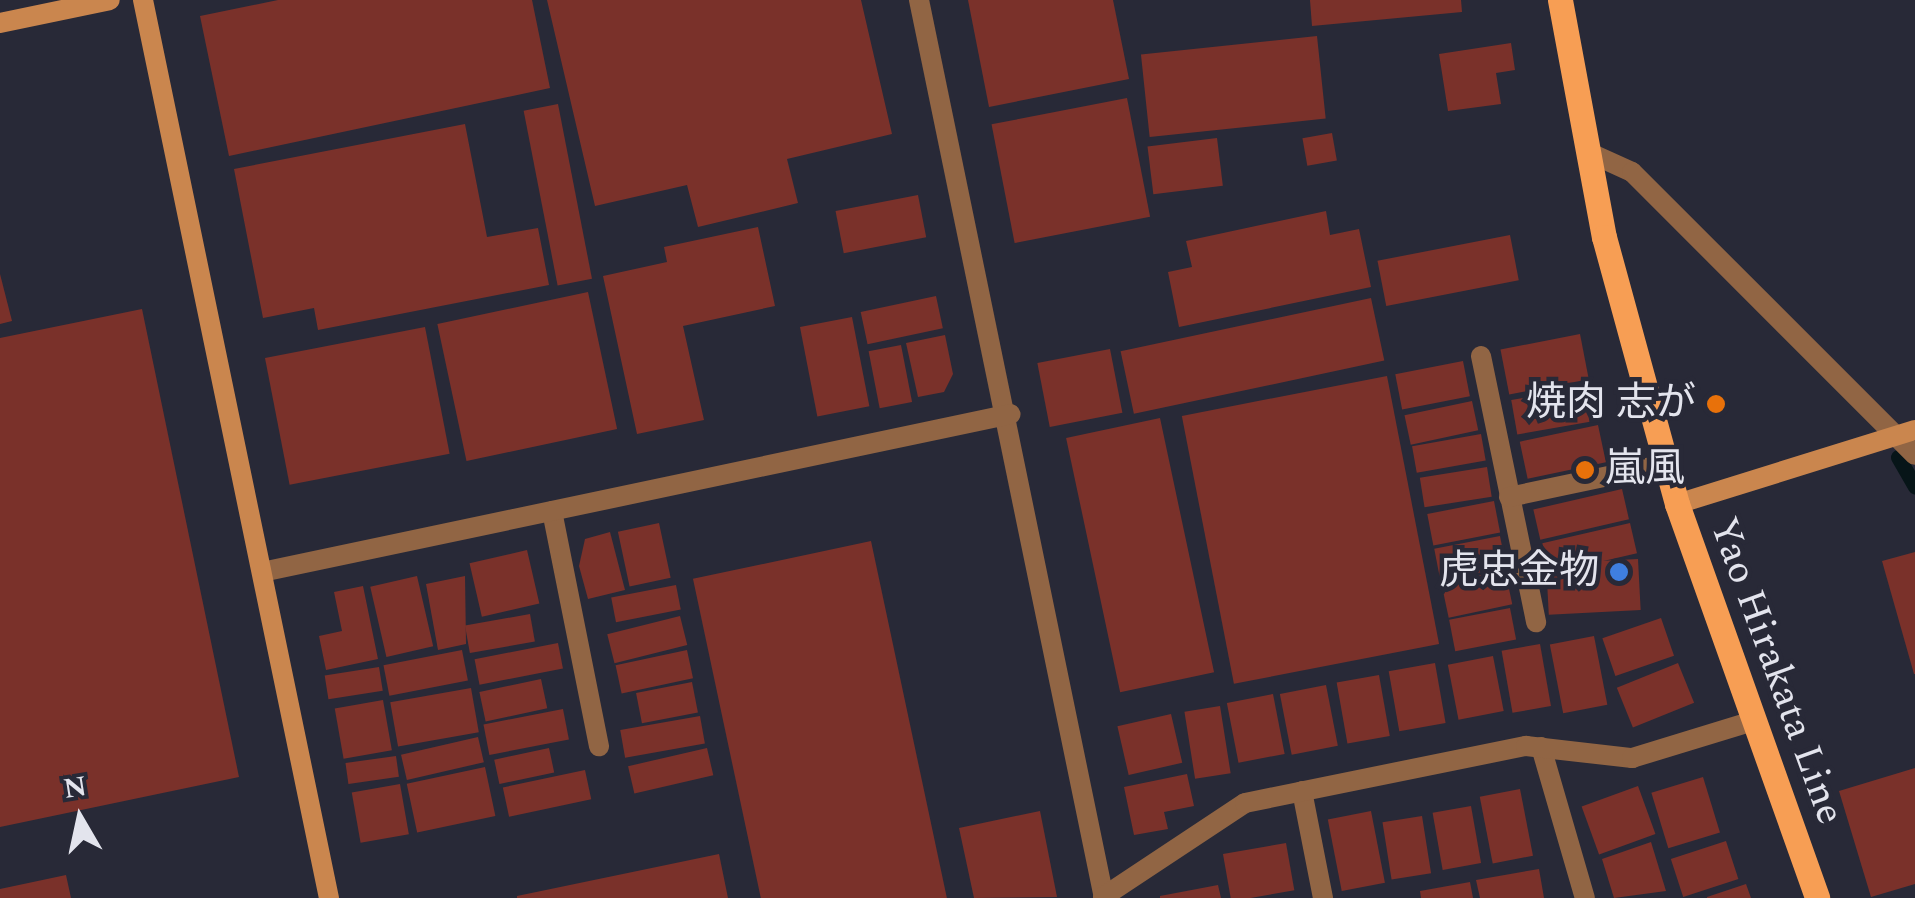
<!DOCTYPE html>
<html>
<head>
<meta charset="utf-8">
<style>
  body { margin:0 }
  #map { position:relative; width:1915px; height:898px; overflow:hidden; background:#282937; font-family:Spectral,"Noto Sans JP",serif }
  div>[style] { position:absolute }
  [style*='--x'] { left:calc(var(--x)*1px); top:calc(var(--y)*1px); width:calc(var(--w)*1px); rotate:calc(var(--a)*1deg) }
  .stream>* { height:15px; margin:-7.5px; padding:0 7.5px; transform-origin:7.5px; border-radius:7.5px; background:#071518 }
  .building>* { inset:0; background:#7a312a; transform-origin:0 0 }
  .lane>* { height:20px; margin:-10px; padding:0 10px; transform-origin:10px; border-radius:10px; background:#916544 }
  .street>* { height:20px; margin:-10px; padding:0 10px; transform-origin:10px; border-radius:10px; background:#916544 }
  .secondary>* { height:20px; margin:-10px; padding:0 10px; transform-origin:10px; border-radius:10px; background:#ca864e }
  .primary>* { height:25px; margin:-12.5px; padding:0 12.5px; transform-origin:12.5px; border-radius:12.5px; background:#f79e54 }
  .dots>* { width:28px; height:28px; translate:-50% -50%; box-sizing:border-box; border:5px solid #282937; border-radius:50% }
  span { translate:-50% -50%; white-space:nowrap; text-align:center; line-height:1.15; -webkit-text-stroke:9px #282937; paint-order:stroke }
  .poi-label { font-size:40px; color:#e3e4ed }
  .right { translate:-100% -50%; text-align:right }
  .left { translate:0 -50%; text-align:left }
  .street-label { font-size:40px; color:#e3e4ed }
  .north { position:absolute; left:30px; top:768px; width:100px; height:100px; -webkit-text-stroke:8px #282937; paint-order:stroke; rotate:351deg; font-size:28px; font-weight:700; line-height:40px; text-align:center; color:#e3e4ed }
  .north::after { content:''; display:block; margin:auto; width:35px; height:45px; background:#e3e4ed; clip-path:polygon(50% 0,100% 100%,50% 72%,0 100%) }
</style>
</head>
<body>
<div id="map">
  <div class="stream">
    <i style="--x:1898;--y:457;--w:34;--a:60"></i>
  </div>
  <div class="building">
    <i style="clip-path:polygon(278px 0,532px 0,550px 88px,229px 156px,200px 16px)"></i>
    <i style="clip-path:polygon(547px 0,861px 0,892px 134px,787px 159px,798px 203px,698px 227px,687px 185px,595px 206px)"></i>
    <i style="clip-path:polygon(968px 0,1113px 0,1129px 79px,989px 107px)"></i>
    <i style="clip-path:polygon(1310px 0,1461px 0,1462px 12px,1312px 26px)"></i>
    <i style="left:1317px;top:36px;width:83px;height:177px;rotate:84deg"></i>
    <i style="clip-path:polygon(1511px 43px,1515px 70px,1496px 73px,1501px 104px,1448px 111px,1439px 54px)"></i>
    <i style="left:1127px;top:98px;width:121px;height:138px;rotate:79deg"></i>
    <i style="left:558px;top:104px;width:178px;height:35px;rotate:79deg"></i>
    <i style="clip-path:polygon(465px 124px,487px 237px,538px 228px,549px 285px,318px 330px,314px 308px,263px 318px,234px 169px)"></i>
    <i style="left:1332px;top:133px;width:28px;height:30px;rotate:80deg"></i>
    <i style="left:1217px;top:138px;width:48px;height:70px;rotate:83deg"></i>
    <i style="left:918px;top:195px;width:43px;height:84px;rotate:79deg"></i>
    <i style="clip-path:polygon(1326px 211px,1330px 235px,1359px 229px,1371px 287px,1179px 327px,1168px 272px,1192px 267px,1186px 241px)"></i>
    <i style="clip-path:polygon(758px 227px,775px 306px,683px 326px,704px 420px,637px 434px,603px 276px,667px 262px,664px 247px)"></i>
    <i style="left:1510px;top:235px;width:46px;height:135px;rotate:79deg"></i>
    <i style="clip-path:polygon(0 274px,12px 321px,0 324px)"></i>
    <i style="left:588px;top:292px;width:140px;height:154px;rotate:78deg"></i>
    <i style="left:936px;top:296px;width:33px;height:77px;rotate:78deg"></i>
    <i style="left:1371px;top:298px;width:64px;height:256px;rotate:78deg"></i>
    <i style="clip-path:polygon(142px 309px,239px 777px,0 827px,0 338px)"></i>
    <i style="left:852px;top:317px;width:91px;height:53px;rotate:79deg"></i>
    <i style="left:425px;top:327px;width:129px;height:163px;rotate:79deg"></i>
    <i style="left:1580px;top:334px;width:46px;height:81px;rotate:79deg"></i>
    <i style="clip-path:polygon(945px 335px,953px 374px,944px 392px,918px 397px,906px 343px)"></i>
    <i style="left:901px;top:345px;width:58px;height:33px;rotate:79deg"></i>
    <i style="left:1110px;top:349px;width:65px;height:74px;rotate:79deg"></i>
    <i style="left:1463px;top:361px;width:36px;height:69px;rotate:79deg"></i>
    <i style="left:1387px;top:376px;width:273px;height:209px;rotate:79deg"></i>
    <i style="left:1591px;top:386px;width:35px;height:81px;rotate:80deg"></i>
    <i style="left:1472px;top:401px;width:30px;height:69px;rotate:78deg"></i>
    <i style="left:1160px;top:418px;width:260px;height:96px;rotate:78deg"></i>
    <i style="left:1598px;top:425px;width:38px;height:80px;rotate:78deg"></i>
    <i style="left:1481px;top:434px;width:27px;height:70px;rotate:80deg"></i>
    <i style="left:1487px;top:467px;width:30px;height:68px;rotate:81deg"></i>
    <i style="left:1622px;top:489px;width:31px;height:91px;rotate:77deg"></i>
    <i style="left:1494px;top:501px;width:32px;height:68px;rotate:79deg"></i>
    <i style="left:659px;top:523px;width:56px;height:42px;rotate:78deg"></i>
    <i style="left:1630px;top:523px;width:31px;height:90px;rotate:77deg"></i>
    <i style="clip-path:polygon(610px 532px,625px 590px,588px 599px,579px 566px,585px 539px)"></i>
    <i style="left:1500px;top:536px;width:32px;height:67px;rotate:79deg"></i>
    <i style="left:871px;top:541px;width:365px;height:182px;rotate:78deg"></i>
    <i style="left:527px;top:550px;width:55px;height:59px;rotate:77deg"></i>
    <i style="clip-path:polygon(1915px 552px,1915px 674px,1914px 674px,1882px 561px)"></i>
    <i style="left:1638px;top:559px;width:51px;height:92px;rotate:87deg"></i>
    <i style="left:1505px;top:570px;width:35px;height:65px;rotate:78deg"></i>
    <i style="left:417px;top:576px;width:72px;height:48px;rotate:77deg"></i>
    <i style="clip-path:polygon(465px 576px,466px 644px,438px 650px,426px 584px)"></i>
    <i style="left:676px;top:585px;width:25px;height:66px;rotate:79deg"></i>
    <i style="clip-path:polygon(363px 586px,378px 659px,326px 670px,319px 636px,342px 631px,334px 592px)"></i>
    <i style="left:1510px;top:608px;width:32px;height:62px;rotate:79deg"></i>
    <i style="left:530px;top:614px;width:28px;height:66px;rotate:80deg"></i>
    <i style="left:680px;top:616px;width:30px;height:75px;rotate:76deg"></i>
    <i style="left:1661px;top:618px;width:40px;height:62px;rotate:71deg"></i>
    <i style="left:1594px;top:636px;width:70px;height:45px;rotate:79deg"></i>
    <i style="left:558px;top:643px;width:26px;height:85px;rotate:79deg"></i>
    <i style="left:1540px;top:644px;width:63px;height:39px;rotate:80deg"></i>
    <i style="left:462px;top:650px;width:31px;height:80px;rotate:79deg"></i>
    <i style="left:687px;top:650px;width:29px;height:73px;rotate:78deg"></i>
    <i style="left:1493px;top:656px;width:56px;height:46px;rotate:79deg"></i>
    <i style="left:1435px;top:663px;width:61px;height:47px;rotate:80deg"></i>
    <i style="left:1678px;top:663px;width:43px;height:66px;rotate:68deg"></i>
    <i style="left:379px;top:667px;width:24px;height:55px;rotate:81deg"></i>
    <i style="left:1379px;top:675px;width:62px;height:43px;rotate:80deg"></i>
    <i style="left:541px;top:679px;width:30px;height:63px;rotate:78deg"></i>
    <i style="left:692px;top:682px;width:31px;height:57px;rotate:79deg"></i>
    <i style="left:1326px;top:685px;width:62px;height:47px;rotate:79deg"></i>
    <i style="left:471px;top:688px;width:45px;height:82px;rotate:80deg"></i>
    <i style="left:1273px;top:694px;width:61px;height:47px;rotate:79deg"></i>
    <i style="left:383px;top:700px;width:51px;height:49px;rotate:80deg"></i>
    <i style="left:1220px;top:706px;width:68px;height:36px;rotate:81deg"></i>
    <i style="left:563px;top:709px;width:31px;height:81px;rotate:79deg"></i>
    <i style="left:1171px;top:714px;width:50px;height:55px;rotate:77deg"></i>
    <i style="left:700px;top:716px;width:28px;height:81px;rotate:80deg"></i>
    <i style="left:478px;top:737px;width:26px;height:79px;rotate:77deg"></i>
    <i style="left:549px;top:748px;width:25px;height:56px;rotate:78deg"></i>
    <i style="left:707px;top:748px;width:28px;height:81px;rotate:77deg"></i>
    <i style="left:396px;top:756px;width:21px;height:51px;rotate:82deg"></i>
    <i style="left:485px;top:767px;width:50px;height:80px;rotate:78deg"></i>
    <i style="clip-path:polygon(1915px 768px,1915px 884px,1871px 897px,1839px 791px)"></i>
    <i style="left:585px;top:770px;width:30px;height:84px;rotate:78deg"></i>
    <i style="clip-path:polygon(1187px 774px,1194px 806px,1164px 812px,1168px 829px,1134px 835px,1124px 787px)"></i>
    <i style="left:1703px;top:777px;width:58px;height:54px;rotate:73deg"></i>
    <i style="left:400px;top:784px;width:51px;height:49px;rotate:80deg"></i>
    <i style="left:1638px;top:786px;width:51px;height:60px;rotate:70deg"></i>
    <i style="left:1520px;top:789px;width:68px;height:41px;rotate:79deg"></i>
    <i style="left:1471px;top:806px;width:58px;height:39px;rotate:80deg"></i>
    <i style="clip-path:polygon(1040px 811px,1057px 897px,974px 898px,959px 828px)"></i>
    <i style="left:1371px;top:811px;width:73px;height:44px;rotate:79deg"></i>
    <i style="left:1422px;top:816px;width:58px;height:40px;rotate:81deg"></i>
    <i style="left:1726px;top:841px;width:40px;height:58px;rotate:72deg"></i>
    <i style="clip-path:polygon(1651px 842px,1666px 891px,1614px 898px,1602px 859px)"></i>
    <i style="left:1286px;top:843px;width:48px;height:64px;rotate:80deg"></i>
    <i style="clip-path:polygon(719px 854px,728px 898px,517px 898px,517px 896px)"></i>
    <i style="clip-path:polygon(1539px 869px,1544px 898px,1480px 898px,1476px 880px)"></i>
    <i style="clip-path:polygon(66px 875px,71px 898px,0 898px,0 889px)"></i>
    <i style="clip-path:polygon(1470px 882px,1473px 898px,1421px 898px,1420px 891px)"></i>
    <i style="clip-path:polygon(1746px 884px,1751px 898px,1707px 898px,1707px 897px)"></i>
    <i style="clip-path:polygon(1218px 885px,1221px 898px,1160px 898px,1160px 896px)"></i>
  </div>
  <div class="lane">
    <i style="--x:1481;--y:356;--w:272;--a:78.3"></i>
    <i style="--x:1509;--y:497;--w:160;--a:-11.9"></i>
    <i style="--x:552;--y:511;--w:240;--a:78.7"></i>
  </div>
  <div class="street">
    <i style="--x:919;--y:0;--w:917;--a:78.36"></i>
    <i style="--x:1588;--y:152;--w:48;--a:24.4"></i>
    <i style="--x:1632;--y:172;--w:400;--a:45"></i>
    <i style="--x:262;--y:572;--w:765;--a:-11.91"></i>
    <i style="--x:1541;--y:747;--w:157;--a:73.8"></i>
    <i style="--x:1302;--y:791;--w:109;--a:78.9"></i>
    <i style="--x:1103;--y:897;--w:170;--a:-33.5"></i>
    <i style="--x:1245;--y:803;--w:287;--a:-11.5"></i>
    <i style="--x:1526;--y:746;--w:107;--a:6.5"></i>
    <i style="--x:1632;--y:758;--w:127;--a:-17"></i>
  </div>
  <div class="secondary">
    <i style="--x:143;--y:0;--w:917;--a:78.3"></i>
    <i style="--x:0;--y:23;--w:112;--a:-11.8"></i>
    <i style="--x:1677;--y:504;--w:249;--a:-17.3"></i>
  </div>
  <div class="primary">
    <i style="--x:1560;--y:0;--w:241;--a:79.5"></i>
    <i style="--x:1604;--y:237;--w:277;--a:74.7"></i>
    <i style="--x:1677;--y:504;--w:418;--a:70.4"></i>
  </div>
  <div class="dots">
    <i style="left:1716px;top:404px;background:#e8710a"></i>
    <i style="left:1585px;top:470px;background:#e8710a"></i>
    <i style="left:1619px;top:572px;background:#3f7fe0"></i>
  </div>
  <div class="poi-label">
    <span class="right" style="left:1696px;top:404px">焼肉 志が</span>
    <span class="left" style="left:1605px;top:470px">嵐風</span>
    <span class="right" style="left:1599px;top:572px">虎忠金物</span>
  </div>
  <div class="street-label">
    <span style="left:1776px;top:671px;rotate:70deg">Yao Hirakata Line</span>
  </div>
  <div class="north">N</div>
</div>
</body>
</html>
